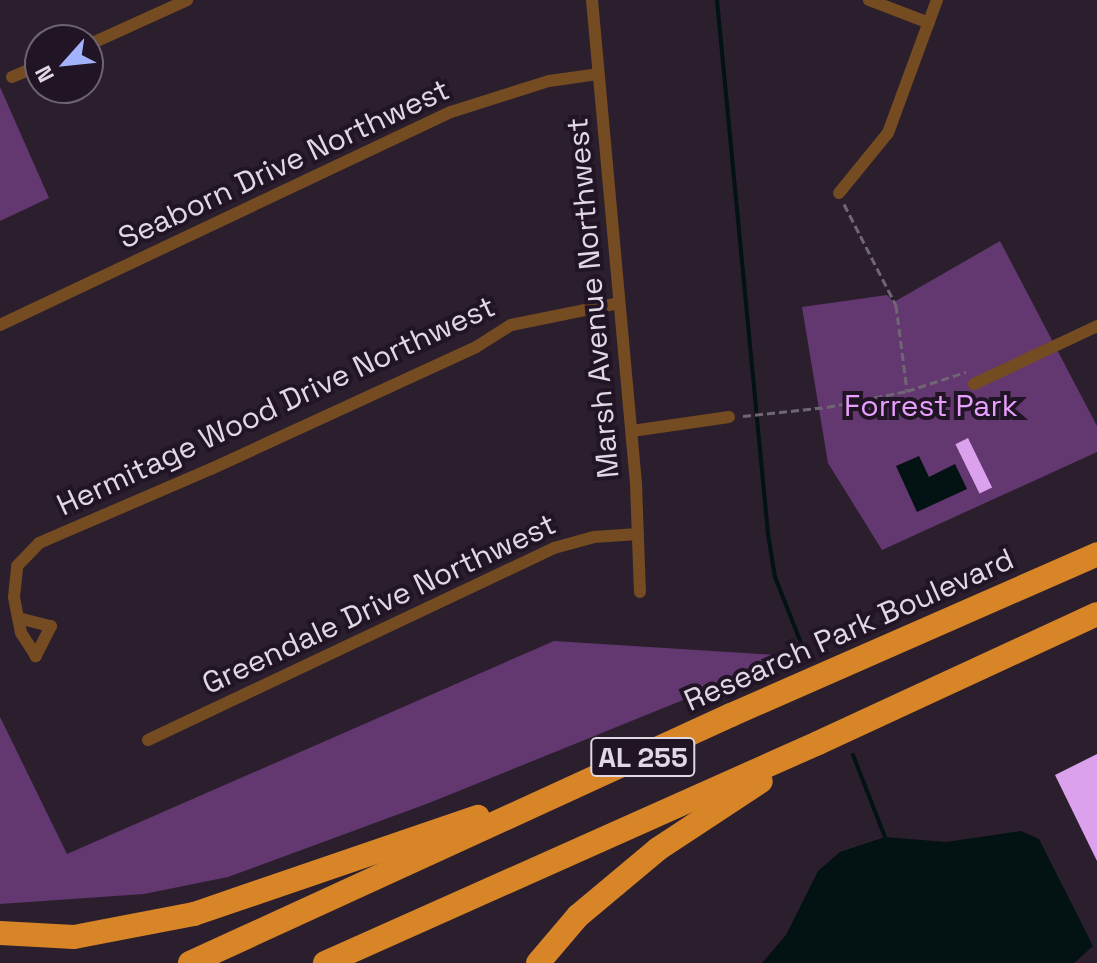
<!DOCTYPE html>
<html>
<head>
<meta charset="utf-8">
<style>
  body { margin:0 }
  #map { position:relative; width:1097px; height:963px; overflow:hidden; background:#2b1f2e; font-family:"Space Grotesk",sans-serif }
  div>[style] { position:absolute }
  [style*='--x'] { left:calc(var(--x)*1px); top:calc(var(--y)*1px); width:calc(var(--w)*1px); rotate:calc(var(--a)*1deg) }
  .green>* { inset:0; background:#63376f }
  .water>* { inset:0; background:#031213 }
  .stream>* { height:4px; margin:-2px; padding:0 2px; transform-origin:2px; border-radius:2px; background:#031213 }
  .building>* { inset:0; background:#dba1ec; transform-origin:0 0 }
  .path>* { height:3px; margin-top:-1.5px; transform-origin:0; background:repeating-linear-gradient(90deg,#706573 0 8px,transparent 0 12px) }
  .minor>* { height:12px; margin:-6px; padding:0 6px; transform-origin:6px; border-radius:6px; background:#754b21 }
  .motorway>* { height:24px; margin:-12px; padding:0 12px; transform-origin:12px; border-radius:12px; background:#d88527 }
  span { translate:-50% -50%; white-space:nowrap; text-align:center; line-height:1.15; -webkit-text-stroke:8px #211525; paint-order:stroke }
  .shield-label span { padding:2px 6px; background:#211525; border:2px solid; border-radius:6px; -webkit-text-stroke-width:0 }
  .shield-label { font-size:28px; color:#e0d8e3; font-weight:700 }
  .street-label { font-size:30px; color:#e0d8e3 }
  .park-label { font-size:30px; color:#e79ffd }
  .north { position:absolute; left:24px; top:24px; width:80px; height:80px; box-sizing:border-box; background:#211525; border:2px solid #6d6371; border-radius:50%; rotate:243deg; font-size:22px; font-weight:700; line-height:32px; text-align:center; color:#e0d8e3 }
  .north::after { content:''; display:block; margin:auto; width:28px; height:36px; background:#a3b2fd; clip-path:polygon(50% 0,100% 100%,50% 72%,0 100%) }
</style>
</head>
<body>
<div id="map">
  <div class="green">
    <i style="clip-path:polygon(0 87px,49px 198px,0 221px)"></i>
    <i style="clip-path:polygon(1000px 241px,1097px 426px,1097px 452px,882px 550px,828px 463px,802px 307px,887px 295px,894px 302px)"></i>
    <i style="clip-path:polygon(554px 641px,792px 656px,429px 803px,228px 877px,144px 894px,0 904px,0 717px,67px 854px)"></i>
  </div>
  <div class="water">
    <i style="clip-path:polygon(919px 456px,929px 477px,955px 464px,967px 489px,917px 512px,896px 466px)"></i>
    <i style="clip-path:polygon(1021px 831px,1039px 839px,1093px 946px,1074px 963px,762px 963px,786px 935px,818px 871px,840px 852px,885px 837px,946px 842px)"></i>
  </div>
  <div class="stream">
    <i style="--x:717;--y:0;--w:536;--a:84.54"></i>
    <i style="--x:768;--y:534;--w:44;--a:80.8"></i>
    <i style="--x:775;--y:577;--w:76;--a:68.5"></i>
    <i style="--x:853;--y:755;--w:88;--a:68.7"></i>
  </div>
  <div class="building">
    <i style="left:968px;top:438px;width:55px;height:14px;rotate:64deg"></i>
    <i style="clip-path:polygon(1097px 754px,1097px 861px,1055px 775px)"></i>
  </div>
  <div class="path">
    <i style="--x:844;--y:204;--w:114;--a:62.8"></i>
    <i style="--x:896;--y:305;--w:87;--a:82.7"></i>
    <i style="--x:743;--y:416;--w:84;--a:-6.1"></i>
    <i style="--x:827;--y:407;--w:82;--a:-11.3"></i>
    <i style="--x:907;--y:391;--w:62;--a:-17.9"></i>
  </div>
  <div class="minor">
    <i style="--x:592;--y:0;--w:486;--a:84.8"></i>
    <i style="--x:636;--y:484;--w:108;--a:87.9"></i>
    <i style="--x:869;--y:0;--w:64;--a:21"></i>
    <i style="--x:88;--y:45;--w:109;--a:-24.4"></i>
    <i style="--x:12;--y:77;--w:30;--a:-23"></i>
    <i style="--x:839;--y:193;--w:77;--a:-50.8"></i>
    <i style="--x:888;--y:133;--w:142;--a:-69.8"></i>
    <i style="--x:0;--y:325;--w:499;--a:-25.3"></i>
    <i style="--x:451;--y:112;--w:103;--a:-17.6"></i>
    <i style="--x:549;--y:81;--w:49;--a:-8.1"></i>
    <i style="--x:974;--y:384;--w:136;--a:-25.2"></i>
    <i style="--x:632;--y:431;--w:98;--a:-8.2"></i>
    <i style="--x:18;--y:618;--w:21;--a:-101"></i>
    <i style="--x:14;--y:597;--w:31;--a:-84"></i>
    <i style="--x:17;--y:566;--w:32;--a:-46"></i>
    <i style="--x:39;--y:543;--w:187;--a:-23.3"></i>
    <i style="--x:211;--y:469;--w:292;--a:-24.7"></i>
    <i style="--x:476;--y:347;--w:41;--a:-32.2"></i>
    <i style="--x:511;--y:325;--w:110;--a:-11.5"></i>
    <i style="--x:18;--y:618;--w:34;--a:14"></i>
    <i style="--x:51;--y:626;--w:34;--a:117"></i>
    <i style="--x:36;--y:656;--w:27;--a:-123"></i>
    <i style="--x:21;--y:633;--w:15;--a:-101"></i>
    <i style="--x:148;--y:740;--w:449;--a:-25.3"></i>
    <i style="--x:554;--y:548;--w:41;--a:-15.4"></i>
    <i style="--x:594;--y:537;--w:44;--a:-3.9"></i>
  </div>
  <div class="motorway">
    <i style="--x:0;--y:933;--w:74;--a:3.1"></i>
    <i style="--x:74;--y:937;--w:122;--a:-10.9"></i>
    <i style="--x:194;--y:914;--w:300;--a:-18.9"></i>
    <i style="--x:190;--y:963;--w:595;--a:-24.63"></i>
    <i style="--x:731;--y:715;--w:400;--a:-23.7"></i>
    <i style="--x:325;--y:963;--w:540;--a:-24.05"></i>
    <i style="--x:818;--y:743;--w:307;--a:-24.8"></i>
    <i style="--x:538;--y:963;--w:62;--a:-49.6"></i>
    <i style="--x:578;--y:916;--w:104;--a:-39.9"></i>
    <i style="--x:658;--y:849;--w:123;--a:-33.4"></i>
  </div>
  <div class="shield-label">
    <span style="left:643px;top:757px">AL 255</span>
  </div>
  <div class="street-label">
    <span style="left:284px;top:164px;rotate:-25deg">Seaborn Drive Northwest</span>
    <span style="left:593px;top:298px;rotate:-95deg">Marsh Avenue Northwest</span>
    <span style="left:276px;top:406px;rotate:-25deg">Hermitage Wood Drive Northwest</span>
    <span style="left:379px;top:604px;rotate:-25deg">Greendale Drive Northwest</span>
    <span style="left:849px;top:630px;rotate:-24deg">Research Park Boulevard</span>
  </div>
  <div class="park-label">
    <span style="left:931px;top:406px">Forrest Park</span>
  </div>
  <div class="north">N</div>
</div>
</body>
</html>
